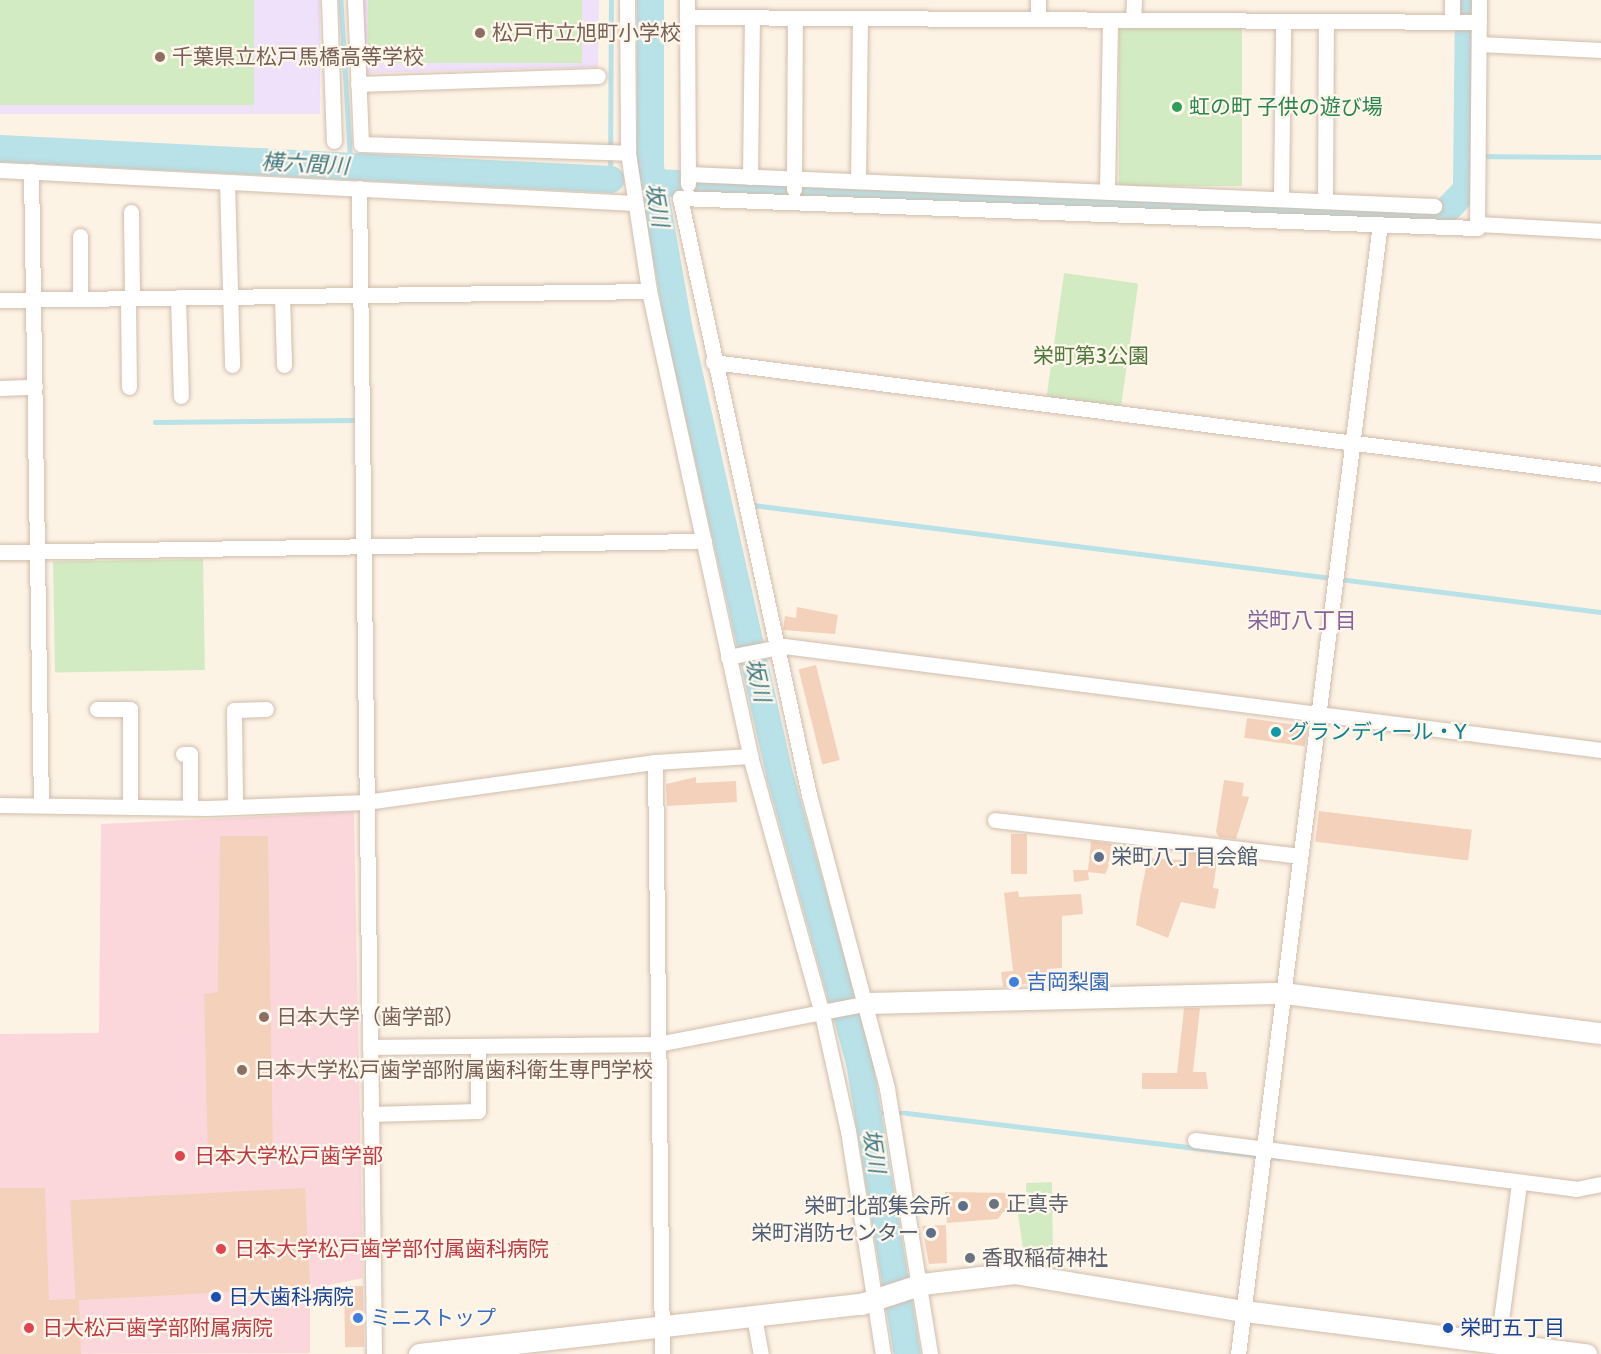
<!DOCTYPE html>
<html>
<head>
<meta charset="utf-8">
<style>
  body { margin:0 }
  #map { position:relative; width:1601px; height:1354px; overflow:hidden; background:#fdf3e5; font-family:Cabin,"Noto Sans JP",sans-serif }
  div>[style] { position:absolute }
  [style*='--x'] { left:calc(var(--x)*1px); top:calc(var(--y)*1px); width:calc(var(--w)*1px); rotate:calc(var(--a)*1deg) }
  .education>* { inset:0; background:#f0e1fa; transform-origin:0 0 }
  .medical>* { inset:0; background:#fbd7dc }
  .green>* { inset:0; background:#d3ebc2; transform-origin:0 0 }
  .stream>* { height:4.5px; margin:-2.25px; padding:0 2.25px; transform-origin:2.25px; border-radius:2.25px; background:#b8e1e8 }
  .river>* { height:27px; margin:-13.5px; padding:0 13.5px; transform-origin:13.5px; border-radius:13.5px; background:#b8e1e8 }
  .building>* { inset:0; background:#f4d1bb; transform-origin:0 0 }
  .roads { filter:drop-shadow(0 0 2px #d1bdad) drop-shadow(0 0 2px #d1bdad) }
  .street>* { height:15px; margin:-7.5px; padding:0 7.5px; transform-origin:7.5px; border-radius:7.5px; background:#fff }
  .secondary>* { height:21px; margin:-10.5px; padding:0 10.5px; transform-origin:10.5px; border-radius:10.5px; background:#fff }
  .dots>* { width:16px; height:16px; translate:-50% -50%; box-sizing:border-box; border:3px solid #fff7ec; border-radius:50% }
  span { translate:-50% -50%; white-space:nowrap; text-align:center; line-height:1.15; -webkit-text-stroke:4.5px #fff7ec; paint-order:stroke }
  .education-label { font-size:21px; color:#785e54 }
  .left { translate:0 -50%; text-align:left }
  .leisure-label { font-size:21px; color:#27864d }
  .park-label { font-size:21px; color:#4f783d }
  .culture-label { font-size:21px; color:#0d838f }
  .service-label { font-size:21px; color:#4e5e75 }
  .right { translate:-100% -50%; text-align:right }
  .shop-label { font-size:21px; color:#366cbe }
  .health-label { font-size:21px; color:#be3a42 }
  .worship-label { font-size:21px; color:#5b616d }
  .transit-label { font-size:21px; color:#164399 }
  .water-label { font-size:22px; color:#3f7a84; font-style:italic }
  .neighbourhood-label { font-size:22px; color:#88649b }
</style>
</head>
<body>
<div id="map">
  <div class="education">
    <i style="left:0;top:0;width:320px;height:114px"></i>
    <i style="clip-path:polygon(360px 0,599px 0,598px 67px,368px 73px,362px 70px)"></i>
  </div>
  <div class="medical">
    <i style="clip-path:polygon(354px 812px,363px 1278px,310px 1289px,310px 1353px,0 1354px,0 1034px,99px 1033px,101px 824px)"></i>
  </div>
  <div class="green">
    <i style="left:0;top:0;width:254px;height:105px"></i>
    <i style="left:368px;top:0;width:214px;height:63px"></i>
    <i style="left:1119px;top:28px;width:123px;height:158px"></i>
    <i style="left:1064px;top:273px;width:75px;height:133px;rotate:8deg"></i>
    <i style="left:203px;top:559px;width:111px;height:150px;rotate:89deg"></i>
    <i style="clip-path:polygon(1052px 1182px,1053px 1255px,1023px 1250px,1018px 1214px,1027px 1213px,1026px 1183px)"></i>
  </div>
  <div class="stream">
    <i style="--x:341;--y:0;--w:166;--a:86.6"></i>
    <i style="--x:1467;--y:156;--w:134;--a:0.4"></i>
    <i style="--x:610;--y:179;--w:179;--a:-89.7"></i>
    <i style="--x:155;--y:422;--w:201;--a:-0.6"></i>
    <i style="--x:753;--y:505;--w:855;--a:7.19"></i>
    <i style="--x:870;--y:1113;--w:37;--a:0"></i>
    <i style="--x:907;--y:1113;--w:374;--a:6.9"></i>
  </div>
  <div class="river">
    <i style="--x:650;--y:0;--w:166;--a:90"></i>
    <i style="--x:650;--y:166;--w:167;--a:80"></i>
    <i style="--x:679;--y:330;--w:458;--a:77.3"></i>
    <i style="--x:780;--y:777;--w:296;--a:74.5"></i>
    <i style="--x:859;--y:1062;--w:296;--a:80.7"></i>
    <i style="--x:0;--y:148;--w:611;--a:2.91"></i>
    <i style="--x:654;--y:182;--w:787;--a:2.48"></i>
    <i style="--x:1440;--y:216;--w:37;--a:-46"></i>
    <i style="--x:1466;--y:189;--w:189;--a:-89.4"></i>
  </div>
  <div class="building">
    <i style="clip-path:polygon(797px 607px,838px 615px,835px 634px,783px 630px,785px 616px,796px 618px)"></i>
    <i style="left:816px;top:665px;width:98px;height:18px;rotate:76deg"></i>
    <i style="left:1247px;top:718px;width:61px;height:20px;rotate:8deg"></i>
    <i style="clip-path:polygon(696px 777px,696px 783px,736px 781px,737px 802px,667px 806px,666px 784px)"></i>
    <i style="clip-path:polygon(1224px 780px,1244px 783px,1242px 796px,1249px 797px,1236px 839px,1219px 837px,1216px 832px)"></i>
    <i style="left:1319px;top:811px;width:154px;height:31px;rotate:7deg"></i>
    <i style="left:1011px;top:834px;width:16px;height:40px"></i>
    <i style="clip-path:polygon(220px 836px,268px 836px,273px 1159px,208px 1160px,204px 994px,218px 992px)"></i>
    <i style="clip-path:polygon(1091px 841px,1112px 844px,1108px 868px,1105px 874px,1088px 872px,1089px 880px,1074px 882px,1073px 870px,1088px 870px)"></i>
    <i style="clip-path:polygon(1184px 852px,1218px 856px,1213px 888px,1219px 889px,1215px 909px,1181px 902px,1168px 938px,1136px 925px,1140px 897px,1148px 858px,1183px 860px)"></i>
    <i style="clip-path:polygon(1018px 891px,1019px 897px,1081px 894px,1083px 914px,1062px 916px,1062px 968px,1047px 969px,1048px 981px,1003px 987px,1001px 972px,1013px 971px,1004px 893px)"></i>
    <i style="clip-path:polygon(1184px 1008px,1200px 1008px,1193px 1072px,1206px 1072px,1208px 1089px,1142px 1089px,1142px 1073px,1177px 1073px)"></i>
    <i style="clip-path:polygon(0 1188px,45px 1188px,49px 1300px,79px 1299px,81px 1354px,0 1354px)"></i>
    <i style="left:305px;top:1188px;width:100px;height:235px;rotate:87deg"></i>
    <i style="clip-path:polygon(945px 1192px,1016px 1193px,1016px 1211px,1003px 1212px,998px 1219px,947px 1223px)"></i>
    <i style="clip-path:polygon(946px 1225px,947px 1263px,929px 1264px,922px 1226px)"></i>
    <i style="left:363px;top:1286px;width:61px;height:19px;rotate:89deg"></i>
  </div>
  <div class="roads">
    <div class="street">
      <i style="--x:329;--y:0;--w:141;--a:88"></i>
      <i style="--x:355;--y:0;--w:144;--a:87.6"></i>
      <i style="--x:361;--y:144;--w:267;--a:1.9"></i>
      <i style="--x:627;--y:0;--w:153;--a:89.6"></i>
      <i style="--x:628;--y:153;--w:140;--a:81.3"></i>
      <i style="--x:649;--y:291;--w:476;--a:77.7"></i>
      <i style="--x:750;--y:756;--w:268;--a:74.4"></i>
      <i style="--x:822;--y:1014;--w:120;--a:77.5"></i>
      <i style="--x:848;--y:1131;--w:226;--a:81.1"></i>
      <i style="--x:687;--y:0;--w:184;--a:89.7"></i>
      <i style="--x:687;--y:17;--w:792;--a:0.36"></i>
      <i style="--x:1038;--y:18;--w:18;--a:-90"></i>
      <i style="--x:1133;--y:20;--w:20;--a:-87"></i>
      <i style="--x:1452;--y:22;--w:22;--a:-90"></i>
      <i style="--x:1479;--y:44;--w:122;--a:2.8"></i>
      <i style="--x:358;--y:84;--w:240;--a:-1.9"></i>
      <i style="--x:0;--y:170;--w:635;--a:2.98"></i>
      <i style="--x:31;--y:171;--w:634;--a:89.1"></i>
      <i style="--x:689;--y:174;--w:746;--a:2.46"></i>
      <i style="--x:750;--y:177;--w:159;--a:-89.3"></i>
      <i style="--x:858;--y:181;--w:162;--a:-89.3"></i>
      <i style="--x:227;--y:182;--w:183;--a:88.4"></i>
      <i style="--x:359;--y:188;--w:859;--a:89.27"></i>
      <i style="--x:794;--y:189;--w:171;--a:-89.7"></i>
      <i style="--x:1107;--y:191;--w:171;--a:-89"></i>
      <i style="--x:1281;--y:198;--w:176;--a:-89.3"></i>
      <i style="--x:1325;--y:201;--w:179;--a:-89.7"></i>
      <i style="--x:131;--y:212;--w:86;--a:89.3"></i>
      <i style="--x:1477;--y:224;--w:124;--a:3.2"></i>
      <i style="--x:80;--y:236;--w:63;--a:90"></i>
      <i style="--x:282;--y:296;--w:69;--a:88.3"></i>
      <i style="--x:178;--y:297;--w:99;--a:88.3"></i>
      <i style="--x:128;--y:298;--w:89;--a:89.4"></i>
      <i style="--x:0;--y:300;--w:649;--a:-0.79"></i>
      <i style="--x:713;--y:362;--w:895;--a:7.19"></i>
      <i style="--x:0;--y:388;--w:35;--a:-2"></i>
      <i style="--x:0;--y:552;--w:704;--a:-0.9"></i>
      <i style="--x:728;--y:657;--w:57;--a:-11.1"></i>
      <i style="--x:784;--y:646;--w:824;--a:7.25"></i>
      <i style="--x:97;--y:709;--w:33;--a:0"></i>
      <i style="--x:130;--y:709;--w:98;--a:90"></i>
      <i style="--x:183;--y:754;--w:7;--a:0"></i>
      <i style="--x:190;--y:754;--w:53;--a:90"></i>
      <i style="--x:655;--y:762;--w:592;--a:89.32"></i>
      <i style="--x:0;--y:805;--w:207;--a:0.8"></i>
      <i style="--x:207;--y:808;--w:159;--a:-2.2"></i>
      <i style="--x:366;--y:802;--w:292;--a:-7.9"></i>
      <i style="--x:655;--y:762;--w:95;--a:-3.6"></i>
      <i style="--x:235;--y:807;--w:97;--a:-90.6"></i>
      <i style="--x:234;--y:710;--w:32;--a:-2"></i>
      <i style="--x:995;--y:820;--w:307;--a:6.7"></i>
      <i style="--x:370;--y:1114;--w:108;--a:-1.6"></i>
      <i style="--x:478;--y:1111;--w:64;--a:-90"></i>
      <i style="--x:1195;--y:1140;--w:384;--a:7.3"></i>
      <i style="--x:1576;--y:1189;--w:25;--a:-11"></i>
      <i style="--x:754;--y:1316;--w:39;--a:80"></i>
      <i style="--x:1498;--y:1343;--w:161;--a:-82.5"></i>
      <i style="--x:374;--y:1354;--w:307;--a:-90.7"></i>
      <i style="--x:370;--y:1047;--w:288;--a:-0.6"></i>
      <i style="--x:658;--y:1044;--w:214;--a:-11"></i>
      <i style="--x:930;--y:1354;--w:269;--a:-99.2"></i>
      <i style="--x:887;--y:1088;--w:303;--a:-104.9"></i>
      <i style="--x:809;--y:795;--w:611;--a:-102.19"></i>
      <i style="--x:680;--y:198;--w:798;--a:2.16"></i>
      <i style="--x:1477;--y:228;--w:228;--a:-89.5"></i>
      <i style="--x:1238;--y:1354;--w:1139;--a:-82.84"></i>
    </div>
    <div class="secondary">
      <i style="--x:868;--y:1003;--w:415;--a:-1.4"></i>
      <i style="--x:1283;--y:993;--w:321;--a:7.2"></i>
      <i style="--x:419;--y:1354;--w:445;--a:-6.5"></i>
      <i style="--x:861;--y:1304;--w:64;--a:-18.2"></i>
      <i style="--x:922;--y:1284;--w:93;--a:-6.8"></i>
      <i style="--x:1014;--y:1273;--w:233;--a:9.4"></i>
      <i style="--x:1244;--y:1311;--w:345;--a:7.2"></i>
    </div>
  </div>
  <div class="dots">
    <i style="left:480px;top:33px;background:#8d6e63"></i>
    <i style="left:160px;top:57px;background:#8d6e63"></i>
    <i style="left:1177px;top:107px;background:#2e9e5b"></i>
    <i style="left:1276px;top:732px;background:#0f9aa8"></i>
    <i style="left:1099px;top:857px;background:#5c6f8a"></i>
    <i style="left:1014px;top:982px;background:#3f7fe0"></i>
    <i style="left:264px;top:1017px;background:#8d6e63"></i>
    <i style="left:242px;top:1070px;background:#8d6e63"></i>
    <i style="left:180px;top:1156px;background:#e0444e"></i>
    <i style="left:994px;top:1204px;background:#6b7280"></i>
    <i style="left:963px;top:1206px;background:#5c6f8a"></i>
    <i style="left:931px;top:1233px;background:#5c6f8a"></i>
    <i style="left:221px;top:1249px;background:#e0444e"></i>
    <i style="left:970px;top:1258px;background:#6b7280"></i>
    <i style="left:216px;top:1297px;background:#1a4fb4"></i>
    <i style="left:358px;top:1318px;background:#3f7fe0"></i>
    <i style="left:29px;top:1328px;background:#e0444e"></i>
    <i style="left:1448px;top:1328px;background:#1a4fb4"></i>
  </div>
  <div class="education-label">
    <span class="left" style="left:492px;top:33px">松戸市立旭町小学校</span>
    <span class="left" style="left:172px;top:57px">千葉県立松戸馬橋高等学校</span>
    <span class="left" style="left:276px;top:1017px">日本大学（歯学部）</span>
    <span class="left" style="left:254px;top:1070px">日本大学松戸歯学部附属歯科衛生専門学校</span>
  </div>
  <div class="leisure-label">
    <span class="left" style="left:1189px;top:107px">虹の町 子供の遊び場</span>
  </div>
  <div class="park-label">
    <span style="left:1091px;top:356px">栄町第3公園</span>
  </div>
  <div class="culture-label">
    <span class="left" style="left:1288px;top:732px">グランディール・Y</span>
  </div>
  <div class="service-label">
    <span class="left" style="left:1111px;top:857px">栄町八丁目会館</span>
    <span class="right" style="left:951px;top:1206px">栄町北部集会所</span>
    <span class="right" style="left:919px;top:1233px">栄町消防センター</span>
  </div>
  <div class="shop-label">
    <span class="left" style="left:1026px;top:982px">吉岡梨園</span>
    <span class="left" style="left:370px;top:1318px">ミニストップ</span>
  </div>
  <div class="health-label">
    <span class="left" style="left:194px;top:1156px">日本大学松戸歯学部</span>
    <span class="left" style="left:234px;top:1249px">日本大学松戸歯学部付属歯科病院</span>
    <span class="left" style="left:42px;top:1328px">日大松戸歯学部附属病院</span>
  </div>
  <div class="worship-label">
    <span class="left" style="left:1006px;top:1204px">正真寺</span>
    <span class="left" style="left:982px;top:1258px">香取稲荷神社</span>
  </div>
  <div class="transit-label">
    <span class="left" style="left:228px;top:1297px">日大歯科病院</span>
    <span class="left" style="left:1460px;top:1328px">栄町五丁目</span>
  </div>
  <div class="water-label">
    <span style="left:305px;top:164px;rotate:3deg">横六間川</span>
    <span style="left:657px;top:205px;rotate:80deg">坂川</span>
    <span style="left:758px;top:680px;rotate:77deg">坂川</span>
    <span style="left:874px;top:1151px;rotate:81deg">坂川</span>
  </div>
  <div class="neighbourhood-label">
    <span style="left:1302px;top:621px">栄町八丁目</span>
  </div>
</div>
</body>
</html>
